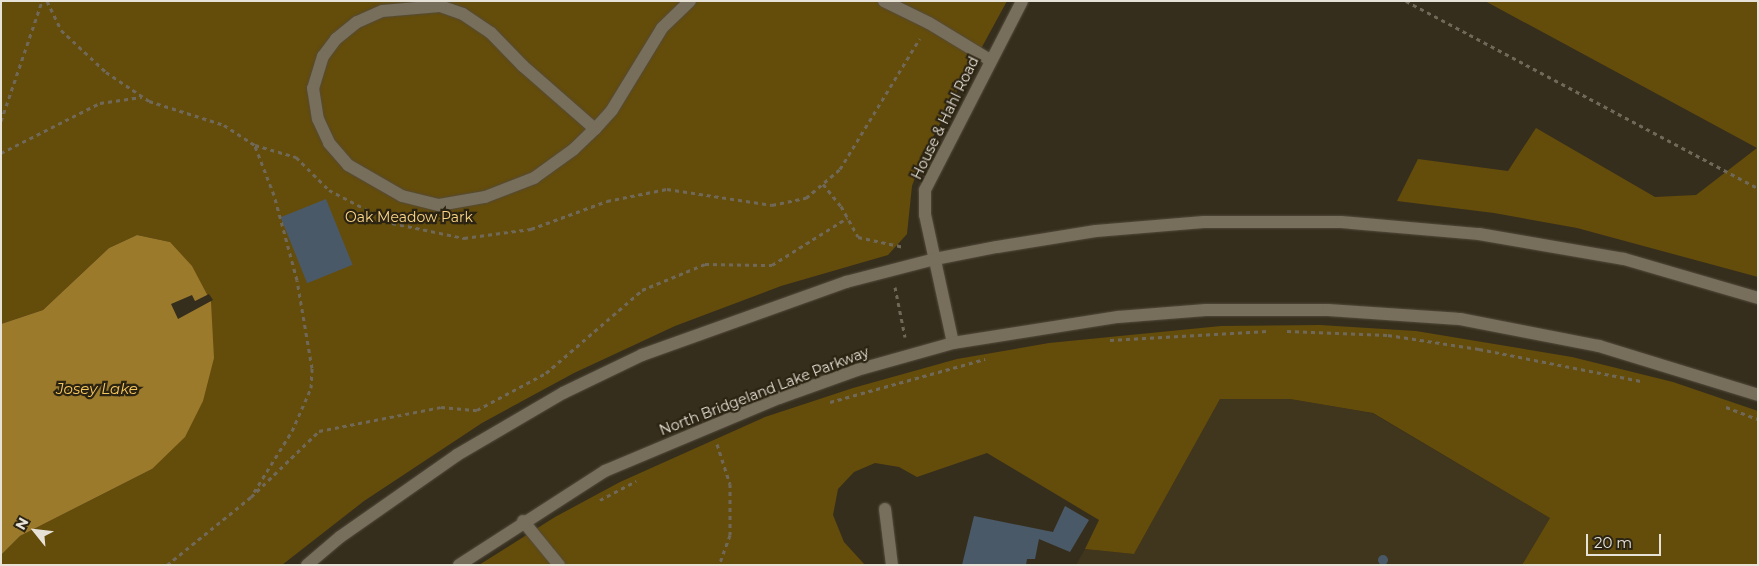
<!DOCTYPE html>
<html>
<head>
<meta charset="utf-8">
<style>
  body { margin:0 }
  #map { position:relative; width:1759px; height:566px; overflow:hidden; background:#362e1d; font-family:Montserrat,sans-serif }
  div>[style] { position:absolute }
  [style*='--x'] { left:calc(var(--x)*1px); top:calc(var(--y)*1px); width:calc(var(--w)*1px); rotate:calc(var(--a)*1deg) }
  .built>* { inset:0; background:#40351d }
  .green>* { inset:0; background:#644c0b }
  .water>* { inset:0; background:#9c7a2b }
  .pier>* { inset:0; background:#362e1d }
  .building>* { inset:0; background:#4a5968; transform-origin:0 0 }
  .round { border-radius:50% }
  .path>* { height:3px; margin-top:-1.5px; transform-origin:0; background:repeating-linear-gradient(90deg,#70695a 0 4px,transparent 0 8px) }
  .roads { filter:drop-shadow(0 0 1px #524b3c) drop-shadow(0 0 1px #524b3c) }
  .lane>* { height:12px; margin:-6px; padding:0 6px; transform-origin:6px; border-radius:6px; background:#776e5b }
  .street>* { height:12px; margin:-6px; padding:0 6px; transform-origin:6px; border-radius:6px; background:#776e5b }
  .secondary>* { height:12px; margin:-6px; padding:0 6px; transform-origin:6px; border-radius:6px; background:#776e5b }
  span { translate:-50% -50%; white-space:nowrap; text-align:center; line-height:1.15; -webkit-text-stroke:4.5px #2c2413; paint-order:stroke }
  .street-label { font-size:14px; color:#e7e2d7 }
  .park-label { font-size:14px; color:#fcd787 }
  .water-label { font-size:15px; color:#f6c75d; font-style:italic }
  .frame { position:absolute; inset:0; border:2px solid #e7e2d7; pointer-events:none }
  .north { position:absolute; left:10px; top:506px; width:50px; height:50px; -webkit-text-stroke:4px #2c2413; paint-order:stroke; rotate:299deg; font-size:14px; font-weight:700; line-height:20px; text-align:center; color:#e7e2d7 }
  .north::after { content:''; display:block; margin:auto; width:18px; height:22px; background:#e7e2d7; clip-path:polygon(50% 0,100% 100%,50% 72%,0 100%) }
  .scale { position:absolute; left:1586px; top:534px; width:75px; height:22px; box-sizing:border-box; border:2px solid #e7e2d7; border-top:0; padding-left:6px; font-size:15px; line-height:18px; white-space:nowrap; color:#e7e2d7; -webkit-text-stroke:4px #2c2413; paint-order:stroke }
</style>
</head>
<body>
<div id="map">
  <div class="built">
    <i style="clip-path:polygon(1220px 399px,1290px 399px,1372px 413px,1550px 518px,1522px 565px,1076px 565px,1085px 549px,1134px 554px)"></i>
  </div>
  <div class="green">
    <i style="clip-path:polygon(1px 1px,1007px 1px,923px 155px,912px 186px,907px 234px,888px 255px,781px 286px,675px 326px,574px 373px,482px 423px,364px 501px,282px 565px,1px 565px,1px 555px,20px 536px,152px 469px,170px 242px,137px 235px,109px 248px,43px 310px,1px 324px)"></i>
    <i style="clip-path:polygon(1485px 1px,1758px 1px,1758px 277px,1577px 228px,1494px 213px,1397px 201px,1418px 159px,1508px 171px,1536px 128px,1655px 197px,1696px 195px,1757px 148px)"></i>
    <i style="clip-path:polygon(1320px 325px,1416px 331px,1572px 357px,1673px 382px,1758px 411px,1758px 565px,1522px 565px,1550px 518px,1373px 413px,1290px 399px,1220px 399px,1134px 554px,1085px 549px,1099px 520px,987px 453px,917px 477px,899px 467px,875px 463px,854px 472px,838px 489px,833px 515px,844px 542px,865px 565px,479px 565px,555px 517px,620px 482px,765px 417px,853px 388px,957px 359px,1049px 343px,1221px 326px)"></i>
  </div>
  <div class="water">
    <i style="clip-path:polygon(137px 235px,170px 242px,192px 266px,211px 302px,214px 358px,203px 401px,185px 437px,152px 469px,20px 536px,1px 555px,1px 324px,43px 310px,109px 248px)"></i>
  </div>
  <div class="pier">
    <i style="clip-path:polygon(209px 294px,213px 300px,178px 319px,171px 304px,192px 295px,195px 301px)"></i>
  </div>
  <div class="building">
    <i style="left:326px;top:199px;width:71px;height:49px;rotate:68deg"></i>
    <i style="clip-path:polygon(1065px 506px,1089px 520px,1070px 552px,1039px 539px,1035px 559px,1027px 559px,1026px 565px,962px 565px,974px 516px,1053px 532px)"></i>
    <i class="round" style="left:1378px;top:555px;width:10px;height:10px"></i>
  </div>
  <div class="path">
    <i style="--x:47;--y:1;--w:32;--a:64"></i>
    <i style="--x:61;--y:30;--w:62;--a:43"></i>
    <i style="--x:106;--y:72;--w:52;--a:34"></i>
    <i style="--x:149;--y:101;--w:79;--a:17.7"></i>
    <i style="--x:224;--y:125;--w:37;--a:33"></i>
    <i style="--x:255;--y:145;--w:43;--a:16.3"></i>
    <i style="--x:296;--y:157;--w:47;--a:45"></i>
    <i style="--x:329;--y:190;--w:71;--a:27.6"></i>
    <i style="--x:392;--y:223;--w:74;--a:11.8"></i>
    <i style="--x:464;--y:238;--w:68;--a:-7.7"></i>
    <i style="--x:531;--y:229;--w:81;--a:-20.2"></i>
    <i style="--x:607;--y:201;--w:61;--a:-11.3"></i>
    <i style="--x:667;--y:189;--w:106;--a:8.7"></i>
    <i style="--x:772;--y:205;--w:35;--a:-12"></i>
    <i style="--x:806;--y:198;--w:45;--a:-40.5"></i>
    <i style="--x:840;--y:169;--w:153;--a:-58.6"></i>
    <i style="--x:1406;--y:1;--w:399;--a:28"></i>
    <i style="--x:1;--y:121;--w:127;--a:-71.1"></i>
    <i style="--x:1;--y:153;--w:111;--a:-26.8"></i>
    <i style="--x:100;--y:103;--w:42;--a:-8.1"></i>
    <i style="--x:823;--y:184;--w:28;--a:51"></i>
    <i style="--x:841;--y:206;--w:35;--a:61"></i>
    <i style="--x:858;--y:237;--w:47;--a:12.3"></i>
    <i style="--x:895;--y:287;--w:51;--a:78.7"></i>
    <i style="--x:1287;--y:331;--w:101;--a:2.3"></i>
    <i style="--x:1388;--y:335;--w:92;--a:8.7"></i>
    <i style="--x:1479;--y:349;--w:165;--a:11.2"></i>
    <i style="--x:1110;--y:340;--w:158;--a:-3.3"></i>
    <i style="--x:830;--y:402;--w:161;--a:-15.5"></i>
    <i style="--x:1726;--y:407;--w:34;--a:21"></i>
    <i style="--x:717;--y:444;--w:42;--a:72"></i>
    <i style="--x:730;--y:484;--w:51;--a:90"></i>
    <i style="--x:730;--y:535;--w:32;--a:110"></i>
    <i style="--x:254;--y:492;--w:72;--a:-58.1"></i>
    <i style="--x:292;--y:431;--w:47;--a:-66.2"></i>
    <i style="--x:311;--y:388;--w:20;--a:-87"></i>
    <i style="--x:312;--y:368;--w:89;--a:-99.7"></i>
    <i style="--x:297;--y:280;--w:88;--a:-105.1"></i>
    <i style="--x:274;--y:195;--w:53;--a:-111.2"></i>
    <i style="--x:600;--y:500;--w:41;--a:-27.8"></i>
    <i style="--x:167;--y:565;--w:108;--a:-39"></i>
    <i style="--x:251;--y:497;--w:95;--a:-44.1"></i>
    <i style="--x:319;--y:431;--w:124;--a:-11.1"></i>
    <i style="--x:441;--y:407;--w:36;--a:5"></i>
    <i style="--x:477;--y:410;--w:78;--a:-28.2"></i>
    <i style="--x:546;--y:373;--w:127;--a:-40.8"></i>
    <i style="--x:642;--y:290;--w:68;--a:-22.4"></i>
    <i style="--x:705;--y:264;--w:67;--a:0.9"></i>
    <i style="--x:772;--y:265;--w:89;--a:-32.1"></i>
  </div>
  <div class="roads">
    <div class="lane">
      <i style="--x:884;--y:1;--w:50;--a:26.1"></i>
      <i style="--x:929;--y:23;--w:71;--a:31.2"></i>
      <i style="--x:595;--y:129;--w:96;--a:-138.8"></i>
      <i style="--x:523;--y:66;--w:46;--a:-134.1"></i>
      <i style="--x:491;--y:33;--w:34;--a:-146"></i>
      <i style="--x:463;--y:14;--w:24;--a:-161"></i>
      <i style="--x:440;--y:6;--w:58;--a:175.1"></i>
      <i style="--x:382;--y:11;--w:27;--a:156"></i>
      <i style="--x:357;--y:22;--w:27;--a:141"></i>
      <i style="--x:336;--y:39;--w:21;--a:127"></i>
      <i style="--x:323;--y:56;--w:34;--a:107"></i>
      <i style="--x:313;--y:88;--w:31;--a:81"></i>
      <i style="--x:318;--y:119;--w:26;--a:65"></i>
      <i style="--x:329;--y:143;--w:29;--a:49"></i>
      <i style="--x:348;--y:165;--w:62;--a:29.9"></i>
      <i style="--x:402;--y:196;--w:38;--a:14"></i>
      <i style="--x:439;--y:205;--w:47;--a:-9.9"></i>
      <i style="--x:485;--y:197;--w:53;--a:-21.2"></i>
      <i style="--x:534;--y:178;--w:49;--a:-35.9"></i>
      <i style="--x:574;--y:149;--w:29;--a:-44"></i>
      <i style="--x:595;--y:129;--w:25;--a:-48"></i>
      <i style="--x:612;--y:110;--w:96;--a:-58.6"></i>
      <i style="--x:662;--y:28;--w:39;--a:-44"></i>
      <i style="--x:523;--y:521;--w:57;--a:50.7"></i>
    </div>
    <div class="street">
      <i style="--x:885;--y:509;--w:56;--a:82.9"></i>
    </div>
    <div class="secondary">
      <i style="--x:953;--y:343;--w:131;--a:-102.3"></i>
      <i style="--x:925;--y:215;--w:25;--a:-90"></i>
      <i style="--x:925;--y:190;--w:212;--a:-62.8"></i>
      <i style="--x:307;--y:565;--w:43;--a:-40.3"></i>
      <i style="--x:340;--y:537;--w:143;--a:-35"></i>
      <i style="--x:457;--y:455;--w:123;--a:-30.3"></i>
      <i style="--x:563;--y:393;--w:88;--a:-25.7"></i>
      <i style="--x:642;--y:355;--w:217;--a:-19.7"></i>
      <i style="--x:846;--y:282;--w:92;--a:-14.5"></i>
      <i style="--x:935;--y:259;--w:63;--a:-11"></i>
      <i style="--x:997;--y:247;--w:100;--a:-9.2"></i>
      <i style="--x:1096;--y:231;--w:108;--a:-4.8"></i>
      <i style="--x:1204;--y:222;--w:137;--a:0"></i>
      <i style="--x:1341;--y:222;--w:139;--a:5"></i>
      <i style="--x:1479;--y:234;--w:147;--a:9.8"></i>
      <i style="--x:1624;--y:259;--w:140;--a:16.2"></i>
      <i style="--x:459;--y:565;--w:174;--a:-32.8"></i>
      <i style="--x:605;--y:471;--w:189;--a:-22.8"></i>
      <i style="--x:779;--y:398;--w:83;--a:-19.7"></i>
      <i style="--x:857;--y:370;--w:100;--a:-15.7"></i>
      <i style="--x:953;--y:343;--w:167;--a:-9"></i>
      <i style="--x:1118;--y:317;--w:88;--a:-4.5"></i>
      <i style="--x:1206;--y:310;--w:122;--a:0"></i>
      <i style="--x:1328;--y:310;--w:132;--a:3.9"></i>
      <i style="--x:1460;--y:319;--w:142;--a:11"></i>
      <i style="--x:1599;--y:346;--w:166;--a:17.1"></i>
    </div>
  </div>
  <div class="street-label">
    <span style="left:945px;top:118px;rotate:-64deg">House &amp; Hahl Road</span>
    <span style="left:764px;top:391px;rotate:-21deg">North Bridgeland Lake Parkway</span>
  </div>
  <div class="park-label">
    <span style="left:409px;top:217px">Oak Meadow Park</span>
  </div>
  <div class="water-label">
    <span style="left:97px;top:389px">Josey Lake</span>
  </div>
  <div class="frame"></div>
  <div class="north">N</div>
  <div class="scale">20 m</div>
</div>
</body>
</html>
